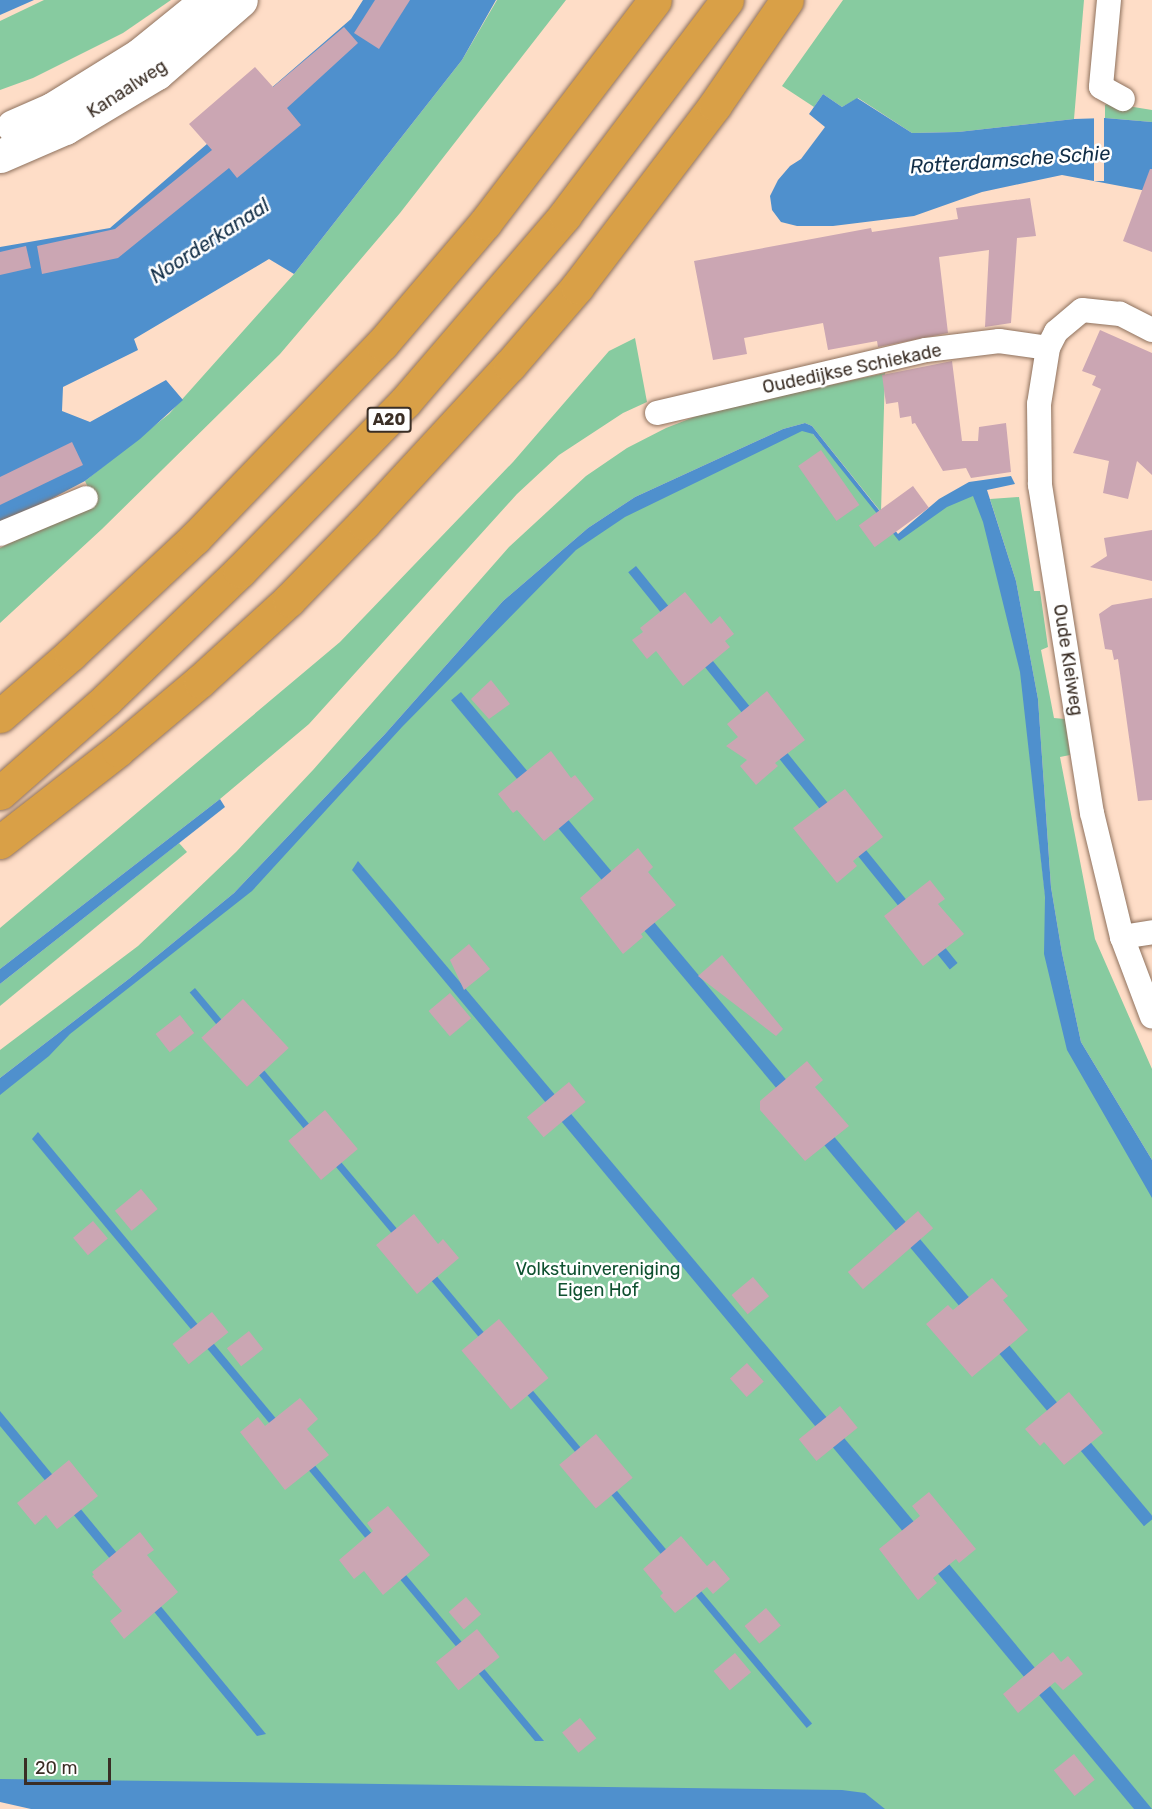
<!DOCTYPE html>
<html>
<head>
<meta charset="utf-8">
<style>
  body { margin:0 }
  #map { position:relative; width:1152px; height:1809px; overflow:hidden; background:#feddc7; font-family:Rubik,sans-serif }
  div>[style] { position:absolute }
  [style*='--x'] { left:calc(var(--x)*1px); top:calc(var(--y)*1px); width:calc(var(--w)*1px); rotate:calc(var(--a)*1deg) }
  .green>* { inset:0; background:#87cba0 }
  .water>* { inset:0; background:#4f90cd; transform-origin:0 0 }
  .pier>* { inset:0; background:#feddc7; transform-origin:0 0 }
  .building>* { inset:0; background:#cba6b3; transform-origin:0 0 }
  .roads { filter:drop-shadow(0 0 2px #8e715d) drop-shadow(0 0 2px #8e715d) }
  .minor>* { height:24px; margin:-12px; padding:0 12px; transform-origin:12px; border-radius:12px; background:#fff }
  .secondary>* { height:33px; margin:-16.5px; padding:0 16.5px; transform-origin:16.5px; border-radius:16.5px; background:#fff }
  .motorway>* { height:33px; margin:-16.5px; padding:0 16.5px; transform-origin:16.5px; border-radius:16.5px; background:#d9a047 }
  span { translate:-50% -50%; white-space:nowrap; text-align:center; line-height:1.15; -webkit-text-stroke:5px #fff; paint-order:stroke }
  .shield-label span { padding:2px 4px; background:#fff; border:2px solid; border-radius:4px; -webkit-text-stroke-width:0 }
  .shield-label { font-size:16px; color:#3a2e25; font-weight:700 }
  .street-label { font-size:18px; color:#3a2e25 }
  .park-label { font-size:18px; color:#0f5130 }
  .water-label { font-size:20px; color:#122e47; font-style:italic }
  .scale { position:absolute; left:24px; top:1758px; width:87px; height:27px; box-sizing:border-box; border:3px solid #3a2e25; border-top:0; padding-left:8px; font-size:18px; line-height:21px; white-space:nowrap; color:#3a2e25; -webkit-text-stroke:4px #fff; paint-order:stroke }
</style>
</head>
<body>
<div id="map">
  <div class="green">
    <i style="clip-path:polygon(44px 0,171px 0,123px 33px,33px 78px,0 90px,0 21px)"></i>
    <i style="clip-path:polygon(497px 0,566px 0,400px 213px,280px 354px,102px 529px,0 623px,0 548px,90px 504px,92px 496px,85px 481px,169px 414px,294px 274px,462px 60px)"></i>
    <i style="clip-path:polygon(843px 0,1084px 0,1074px 119px,958px 132px,912px 133px,858px 98px,842px 107px,823px 94px,814px 107px,782px 86px)"></i>
    <i style="clip-path:polygon(1109px 103px,1152px 110px,1152px 122px,1105px 118px,1105px 105px)"></i>
    <i style="clip-path:polygon(635px 338px,647px 402px,623px 413px,559px 455px,517px 494px,309px 724px,220px 799px,0 969px,0 928px,340px 642px,513px 462px,609px 351px)"></i>
    <i style="clip-path:polygon(885px 373px,881px 512px,812px 426px,805px 423px,783px 429px,635px 497px,588px 528px,503px 601px,385px 734px,234px 893px,130px 978px,0 1078px,0 1050px,138px 946px,236px 852px,313px 770px,509px 547px,586px 476px,627px 448px,666px 428px,707px 412px)"></i>
    <i style="clip-path:polygon(807px 427px,899px 537px,966px 489px,983px 498px,1021px 672px,1051px 949px,1075px 1053px,1152px 1187px,1152px 1809px,102px 1809px,0 1792px,0 1088px,240px 892px,588px 534px)"></i>
    <i style="clip-path:polygon(1019px 497px,1034px 591px,1040px 591px,1048px 647px,1041px 650px,1054px 718px,1065px 719px,1070px 755px,1060px 757px,1095px 939px,1152px 1069px,1152px 1160px,1081px 1042px,1062px 953px,1051px 887px,1038px 699px,1016px 581px,990px 499px)"></i>
    <i style="clip-path:polygon(179px 843px,187px 852px,0 1006px,0 984px)"></i>
  </div>
  <div class="water">
    <i style="clip-path:polygon(0 0,34px 0,0 15px)"></i>
    <i style="clip-path:polygon(363px 0,496px 0,462px 60px,294px 274px,269px 259px,134px 339px,138px 350px,63px 387px,62px 411px,90px 422px,166px 380px,183px 400px,140px 439px,85px 481px,28px 511px,0 523px,0 247px,110px 228px,351px 19px)"></i>
    <i style="clip-path:polygon(823px 94px,842px 107px,857px 98px,912px 133px,958px 132px,1074px 119px,1105px 118px,1152px 122px,1152px 192px,1062px 175px,982px 192px,914px 216px,833px 226px,797px 226px,781px 222px,772px 210px,770px 196px,778px 180px,790px 166px,801px 159px,825px 127px,809px 114px)"></i>
    <i style="clip-path:polygon(805px 423px,812px 426px,898px 534px,939px 499px,969px 482px,1011px 476px,1015px 484px,987px 490px,1016px 581px,1038px 699px,1051px 887px,1062px 953px,1081px 1042px,1152px 1160px,1152px 1198px,1067px 1050px,1044px 954px,1045px 897px,1020px 672px,983px 522px,973px 496px,947px 507px,899px 541px,813px 434px,802px 431px,625px 517px,576px 550px,402px 727px,252px 891px,70px 1034px,49px 1056px,0 1095px,0 1078px,130px 978px,234px 893px,385px 734px,503px 601px,588px 528px,635px 497px,783px 429px)"></i>
    <i style="left:636px;top:566px;width:511px;height:10px;rotate:51deg"></i>
    <i style="left:461px;top:692px;width:1078px;height:13px;rotate:50deg"></i>
    <i style="clip-path:polygon(220px 799px,225px 807px,0 984px,0 969px)"></i>
    <i style="clip-path:polygon(358px 861px,871px 1470px,1152px 1809px,1134px 1809px,352px 870px)"></i>
    <i style="left:195px;top:988px;width:960px;height:7px;rotate:50deg"></i>
    <i style="clip-path:polygon(38px 1132px,544px 1741px,535px 1741px,32px 1139px)"></i>
    <i style="clip-path:polygon(0 1411px,266px 1734px,257px 1736px,0 1426px)"></i>
    <i style="clip-path:polygon(0 1779px,842px 1790px,865px 1793px,885px 1809px,31px 1809px,0 1802px)"></i>
  </div>
  <div class="pier">
    <i style="left:1094px;top:115px;width:10px;height:66px"></i>
  </div>
  <div class="building">
    <i style="clip-path:polygon(375px 0,410px 0,379px 49px,354px 33px)"></i>
    <i style="clip-path:polygon(344px 27px,358px 43px,287px 108px,301px 125px,237px 178px,229px 168px,118px 258px,42px 274px,37px 246px,115px 229px,212px 150px,189px 124px,255px 67px,273px 87px)"></i>
    <i style="clip-path:polygon(1150px 169px,1152px 169px,1152px 252px,1123px 241px)"></i>
    <i style="clip-path:polygon(1030px 198px,1036px 236px,1017px 238px,1011px 323px,985px 327px,989px 250px,939px 257px,948px 333px,878px 347px,877px 341px,828px 350px,823px 323px,744px 338px,747px 354px,713px 360px,694px 261px,871px 228px,872px 232px,958px 219px,956px 208px)"></i>
    <i style="clip-path:polygon(26px 246px,31px 268px,0 275px,0 252px)"></i>
    <i style="clip-path:polygon(1100px 330px,1152px 353px,1152px 475px,1137px 461px,1128px 499px,1103px 493px,1109px 461px,1073px 453px,1101px 389px,1092px 385px,1096px 376px,1082px 371px)"></i>
    <i style="clip-path:polygon(952px 361px,962px 441px,978px 441px,979px 427px,1006px 423px,1011px 472px,971px 478px,966px 468px,943px 471px,915px 423px,912px 424px,911px 416px,900px 418px,898px 402px,886px 404px,882px 375px)"></i>
    <i style="clip-path:polygon(72px 442px,83px 465px,0 505px,0 477px)"></i>
    <i style="left:821px;top:450px;width:67px;height:28px;rotate:55deg"></i>
    <i style="left:913px;top:486px;width:27px;height:67px;rotate:54deg"></i>
    <i style="clip-path:polygon(1152px 530px,1152px 581px,1090px 567px,1107px 556px,1104px 538px)"></i>
    <i style="clip-path:polygon(685px 592px,711px 624px,720px 616px,734px 634px,725px 641px,730px 647px,683px 686px,656px 651px,647px 659px,632px 640px,643px 632px,640px 628px)"></i>
    <i style="clip-path:polygon(1152px 598px,1152px 800px,1138px 801px,1118px 659px,1114px 660px,1112px 650px,1105px 649px,1099px 614px,1112px 605px)"></i>
    <i style="clip-path:polygon(491px 680px,510px 704px,489px 719px,471px 699px)"></i>
    <i style="clip-path:polygon(767px 691px,805px 740px,775px 763px,778px 766px,756px 785px,740px 766px,747px 760px,726px 746px,738px 737px,727px 724px)"></i>
    <i style="clip-path:polygon(551px 751px,571px 778px,575px 775px,594px 799px,544px 841px,517px 810px,513px 813px,498px 794px)"></i>
    <i style="clip-path:polygon(845px 789px,883px 837px,853px 861px,857px 866px,837px 883px,793px 828px)"></i>
    <i style="clip-path:polygon(638px 848px,653px 867px,648px 872px,676px 905px,641px 934px,643px 937px,623px 954px,580px 898px)"></i>
    <i style="clip-path:polygon(930px 880px,945px 899px,938px 904px,964px 934px,923px 966px,884px 916px)"></i>
    <i style="clip-path:polygon(469px 944px,490px 969px,464px 990px,450px 960px)"></i>
    <i style="clip-path:polygon(722px 955px,783px 1029px,776px 1036px,698px 976px)"></i>
    <i style="left:450px;top:993px;width:33px;height:28px;rotate:50deg"></i>
    <i style="left:243px;top:999px;width:67px;height:57px;rotate:47deg"></i>
    <i style="left:180px;top:1015px;width:23px;height:31px;rotate:52deg"></i>
    <i style="clip-path:polygon(807px 1061px,823px 1080px,815px 1087px,849px 1126px,805px 1161px,760px 1110px,760px 1101px)"></i>
    <i style="left:569px;top:1082px;width:26px;height:55px;rotate:50deg"></i>
    <i style="left:325px;top:1110px;width:51px;height:48px;rotate:50deg"></i>
    <i style="left:141px;top:1189px;width:26px;height:34px;rotate:50deg"></i>
    <i style="left:918px;top:1211px;width:23px;height:93px;rotate:49deg"></i>
    <i style="clip-path:polygon(414px 1214px,438px 1244px,443px 1239px,459px 1258px,417px 1294px,376px 1245px)"></i>
    <i style="left:93px;top:1221px;width:23px;height:26px;rotate:50deg"></i>
    <i style="left:753px;top:1277px;width:25px;height:28px;rotate:50deg"></i>
    <i style="clip-path:polygon(992px 1278px,1008px 1296px,1003px 1300px,1028px 1330px,972px 1377px,926px 1324px,948px 1305px,953px 1310px)"></i>
    <i style="left:212px;top:1312px;width:26px;height:51px;rotate:51deg"></i>
    <i style="left:499px;top:1319px;width:77px;height:49px;rotate:50deg"></i>
    <i style="left:249px;top:1331px;width:23px;height:28px;rotate:52deg"></i>
    <i style="left:747px;top:1363px;width:25px;height:23px;rotate:48deg"></i>
    <i style="clip-path:polygon(1069px 1392px,1103px 1433px,1064px 1465px,1044px 1442px,1040px 1446px,1025px 1429px)"></i>
    <i style="clip-path:polygon(300px 1398px,318px 1419px,307px 1429px,329px 1455px,285px 1490px,240px 1432px,258px 1417px,265px 1426px)"></i>
    <i style="left:840px;top:1406px;width:28px;height:53px;rotate:51deg"></i>
    <i style="left:596px;top:1434px;width:57px;height:48px;rotate:50deg"></i>
    <i style="clip-path:polygon(69px 1460px,98px 1496px,57px 1529px,46px 1515px,35px 1525px,17px 1503px)"></i>
    <i style="clip-path:polygon(929px 1492px,976px 1549px,959px 1563px,956px 1559px,933px 1578px,937px 1583px,918px 1600px,879px 1549px,920px 1516px,912px 1506px)"></i>
    <i style="clip-path:polygon(388px 1506px,430px 1555px,383px 1595px,364px 1571px,354px 1579px,339px 1560px,373px 1531px,367px 1523px)"></i>
    <i style="clip-path:polygon(140px 1532px,154px 1550px,147px 1555px,178px 1592px,124px 1639px,110px 1621px,122px 1611px,92px 1576px,94px 1575px,92px 1572px)"></i>
    <i style="clip-path:polygon(681px 1536px,707px 1566px,714px 1560px,730px 1579px,713px 1594px,707px 1587px,675px 1613px,660px 1596px,663px 1593px,643px 1569px)"></i>
    <i style="left:466px;top:1597px;width:23px;height:23px;rotate:49deg"></i>
    <i style="left:766px;top:1608px;width:23px;height:28px;rotate:50deg"></i>
    <i style="left:477px;top:1629px;width:36px;height:53px;rotate:51deg"></i>
    <i style="clip-path:polygon(1053px 1652px,1061px 1662px,1068px 1656px,1083px 1674px,1063px 1690px,1055px 1682px,1018px 1713px,1003px 1694px)"></i>
    <i style="left:735px;top:1653px;width:25px;height:28px;rotate:50deg"></i>
    <i style="left:580px;top:1718px;width:26px;height:23px;rotate:51deg"></i>
    <i style="left:1074px;top:1754px;width:33px;height:26px;rotate:51deg"></i>
  </div>
  <div class="roads">
    <div class="minor">
      <i style="--x:1109;--y:0;--w:87;--a:95.3"></i>
      <i style="--x:1101;--y:87;--w:25;--a:29"></i>
      <i style="--x:1152;--y:330;--w:36;--a:-153"></i>
      <i style="--x:1120;--y:314;--w:38;--a:-174"></i>
      <i style="--x:1082;--y:310;--w:34;--a:140"></i>
      <i style="--x:1056;--y:332;--w:18;--a:117"></i>
      <i style="--x:1048;--y:348;--w:57;--a:99.1"></i>
      <i style="--x:1039;--y:404;--w:81;--a:89.3"></i>
      <i style="--x:1040;--y:485;--w:332;--a:81"></i>
      <i style="--x:1092;--y:813;--w:128;--a:76.4"></i>
      <i style="--x:1122;--y:937;--w:85;--a:69.4"></i>
      <i style="--x:657;--y:413;--w:276;--a:-13.2"></i>
      <i style="--x:926;--y:350;--w:74;--a:-7"></i>
      <i style="--x:999;--y:341;--w:49;--a:8.1"></i>
      <i style="--x:0;--y:534;--w:93;--a:-22.7"></i>
      <i style="--x:1122;--y:937;--w:30;--a:-9"></i>
    </div>
    <div class="secondary">
      <i style="--x:13;--y:126;--w:43;--a:-23.6"></i>
      <i style="--x:52;--y:109;--w:102;--a:-31.8"></i>
      <i style="--x:139;--y:55;--w:87;--a:-39"></i>
      <i style="--x:0;--y:156;--w:71;--a:-23.3"></i>
      <i style="--x:65;--y:128;--w:107;--a:-30.9"></i>
      <i style="--x:157;--y:73;--w:111;--a:-41"></i>
    </div>
    <div class="motorway">
      <i style="--x:0;--y:716;--w:94;--a:-41.1"></i>
      <i style="--x:71;--y:654;--w:170;--a:-43.1"></i>
      <i style="--x:195;--y:538;--w:269;--a:-46.1"></i>
      <i style="--x:382;--y:344;--w:159;--a:-49.6"></i>
      <i style="--x:485;--y:223;--w:280;--a:-52.7"></i>
      <i style="--x:0;--y:793;--w:142;--a:-41.3"></i>
      <i style="--x:107;--y:699;--w:185;--a:-43.9"></i>
      <i style="--x:240;--y:571;--w:236;--a:-45.7"></i>
      <i style="--x:405;--y:402;--w:246;--a:-49.4"></i>
      <i style="--x:565;--y:215;--w:269;--a:-53"></i>
      <i style="--x:0;--y:842;--w:150;--a:-37.9"></i>
      <i style="--x:118;--y:750;--w:107;--a:-40.1"></i>
      <i style="--x:200;--y:681;--w:120;--a:-42.3"></i>
      <i style="--x:289;--y:600;--w:107;--a:-45.8"></i>
      <i style="--x:364;--y:523;--w:215;--a:-47.3"></i>
      <i style="--x:510;--y:365;--w:103;--a:-49.3"></i>
      <i style="--x:577;--y:287;--w:228;--a:-52.8"></i>
      <i style="--x:715;--y:105;--w:127;--a:-55.6"></i>
    </div>
  </div>
  <div class="shield-label">
    <span style="left:389px;top:420px">A20</span>
  </div>
  <div class="street-label">
    <span style="left:127px;top:89px;rotate:-33deg">Kanaalweg</span>
    <span style="left:852px;top:369px;rotate:-12deg">Oudedijkse Schiekade</span>
    <span style="left:1068px;top:660px;rotate:81deg">Oude Kleiweg</span>
  </div>
  <div class="park-label">
    <span style="left:598px;top:1280px">Volkstuinvereniging<br>Eigen Hof</span>
  </div>
  <div class="water-label">
    <span style="left:1010px;top:160px;rotate:-4deg">Rotterdamsche Schie</span>
    <span style="left:210px;top:241px;rotate:-33deg">Noorderkanaal</span>
  </div>
  <div class="scale">20 m</div>
</div>
</body>
</html>
